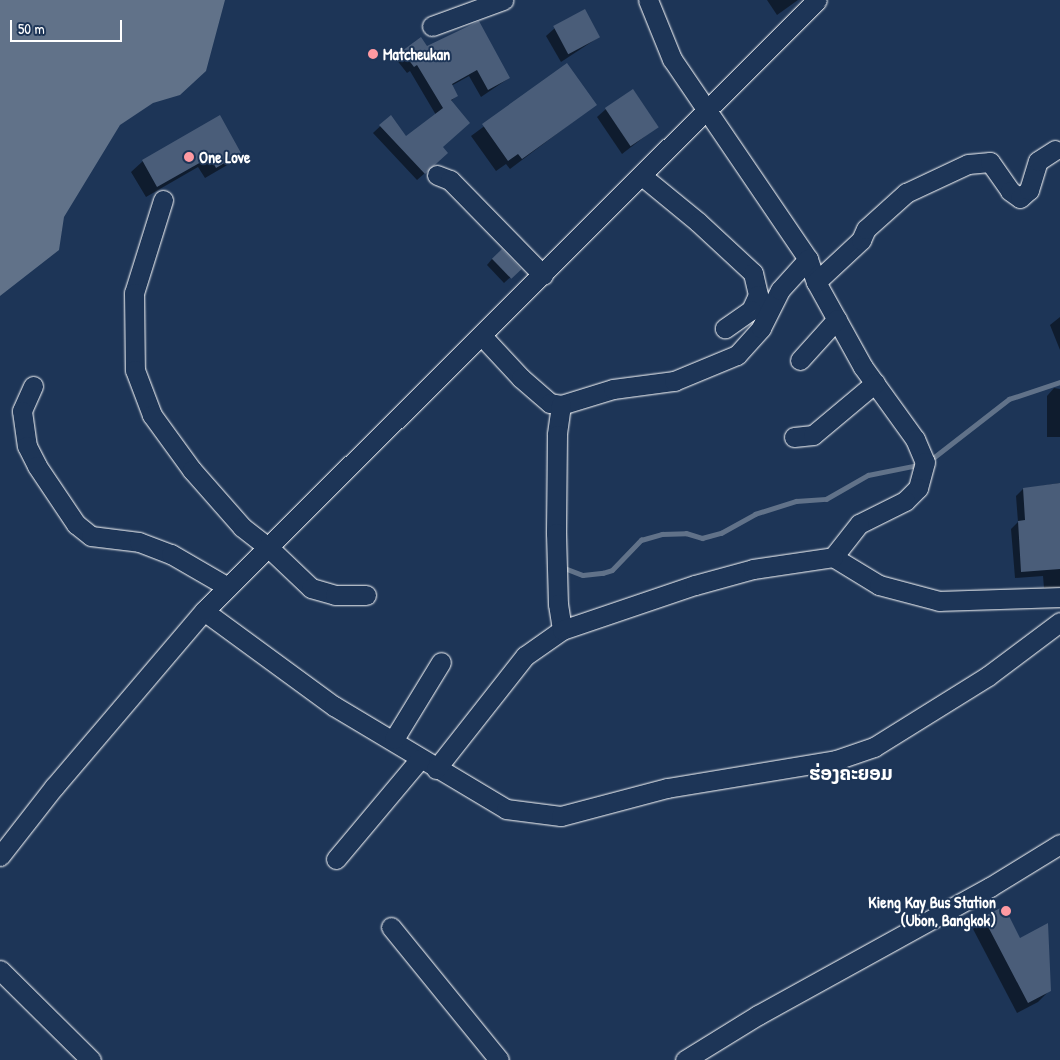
<!DOCTYPE html>
<html>
<head>
<meta charset="utf-8">
<style>
  body { margin:0 }
  #map { position:relative; width:1060px; height:1060px; overflow:hidden; background:#1d3557; font-family:"Patrick Hand","Noto Sans Lao",sans-serif }
  div>[style] { position:absolute }
  [style*='--x'] { left:calc(var(--x)*1px); top:calc(var(--y)*1px); width:calc(var(--w)*1px); rotate:calc(var(--a)*1deg) }
  .water>* { inset:0; background:#617289 }
  .shadow>* { inset:0; background:#0007 }
  .stream>* { height:4.5px; margin:-2.25px; padding:0 2.25px; transform-origin:2.25px; border-radius:2.25px; background:#617289 }
  .building>* { inset:0; background:#4a5d79; transform-origin:0 0 }
  .roads { filter:drop-shadow(0 0 1px #fff) drop-shadow(0 0 1px #fff) }
  .minor>* { height:19px; margin:-9.5px; padding:0 9.5px; transform-origin:9.5px; border-radius:9.5px; background:#1d3557 }
  .dots>* { width:14px; height:14px; translate:-50% -50%; box-sizing:border-box; border:2px solid #1d3557; border-radius:50% }
  span { translate:-50% -50%; white-space:nowrap; text-align:center; line-height:1.15; -webkit-text-stroke:4px #1d3557; paint-order:stroke }
  .poi-label { font-size:16px; color:#fff; font-weight:700 }
  .left { translate:0 -50%; text-align:left }
  .right { translate:-100% -50%; text-align:right }
  .quarter-label { font-size:19px; color:#fff; font-weight:700 }
  .scale { position:absolute; left:10px; top:20px; width:112px; height:22px; box-sizing:border-box; border:2px solid #fff; border-top:0; padding-left:6px; font-size:15px; line-height:18px; white-space:nowrap; color:#fff; -webkit-text-stroke:4px #1d3557; paint-order:stroke }
</style>
</head>
<body>
<div id="map">
  <div class="water">
    <i style="clip-path:polygon(0 0,225px 0,206px 71px,180px 95px,153px 103px,120px 125px,64px 217px,59px 250px,0 296px)"></i>
  </div>
  <div class="shadow">
    <i style="clip-path:polygon(767px 0,798px 0,777px 15px)"></i>
    <i style="clip-path:polygon(555px 28px,599px 37px,561px 62px,546px 36px)"></i>
    <i style="clip-path:polygon(427px 47px,509px 78px,481px 97px,469px 76px,451px 86px,457px 95px,450px 102px,440px 160px,417px 180px,373px 133px,390px 117px,406px 137px,436px 115px,410px 71px,407px 73px,396px 59px,403px 52px)"></i>
    <i style="clip-path:polygon(567px 65px,595px 105px,510px 169px,506px 164px,496px 171px,471px 136px)"></i>
    <i style="clip-path:polygon(606px 109px,657px 127px,622px 154px,597px 117px)"></i>
    <i style="clip-path:polygon(240px 153px,229px 164px,205px 178px,198px 167px,146px 197px,131px 172px,143px 161px)"></i>
    <i style="clip-path:polygon(492px 259px,514px 274px,504px 283px,487px 265px)"></i>
    <i style="clip-path:polygon(1060px 317px,1060px 350px,1050px 325px)"></i>
    <i style="clip-path:polygon(1054px 388px,1060px 389px,1060px 437px,1047px 437px,1047px 396px)"></i>
    <i style="clip-path:polygon(1060px 483px,1060px 587px,1044px 588px,1043px 576px,1015px 578px,1011px 529px,1018px 522px,1016px 496px,1023px 489px)"></i>
    <i style="clip-path:polygon(984px 918px,1020px 940px,1050px 990px,1038px 1002px,1017px 1013px,973px 929px)"></i>
  </div>
  <div class="stream">
    <i style="--x:933;--y:458;--w:96;--a:-37.8"></i>
    <i style="--x:1009;--y:399;--w:54;--a:-18.4"></i>
    <i style="--x:562;--y:567;--w:22;--a:21"></i>
    <i style="--x:583;--y:575;--w:20;--a:-6"></i>
    <i style="--x:603;--y:573;--w:9;--a:-18"></i>
    <i style="--x:612;--y:570;--w:42;--a:-46"></i>
    <i style="--x:641;--y:540;--w:22;--a:-16"></i>
    <i style="--x:662;--y:534;--w:24;--a:-2"></i>
    <i style="--x:686;--y:533;--w:17;--a:17"></i>
    <i style="--x:702;--y:538;--w:20;--a:-15"></i>
    <i style="--x:721;--y:533;--w:39;--a:-29"></i>
    <i style="--x:755;--y:514;--w:43;--a:-17.6"></i>
    <i style="--x:796;--y:501;--w:30;--a:-4"></i>
    <i style="--x:826;--y:499;--w:48;--a:-29.7"></i>
    <i style="--x:868;--y:475;--w:46;--a:-11.3"></i>
  </div>
  <div class="building">
    <i style="left:585px;top:9px;width:32px;height:36px;rotate:62deg"></i>
    <i style="clip-path:polygon(479px 21px,510px 78px,488px 90px,477px 70px,452px 84px,458px 96px,451px 100px,470px 123px,443px 147px,448px 153px,425px 174px,379px 125px,391px 115px,406px 136px,443px 108px,417px 65px,414px 67px,402px 51px,421px 37px,427px 46px)"></i>
    <i style="clip-path:polygon(567px 63px,597px 105px,522px 159px,518px 154px,508px 161px,482px 124px)"></i>
    <i style="left:633px;top:89px;width:46px;height:34px;rotate:56deg"></i>
    <i style="clip-path:polygon(220px 115px,241px 153px,216px 168px,210px 157px,157px 187px,142px 160px)"></i>
    <i style="left:502px;top:249px;width:28px;height:14px;rotate:46deg"></i>
    <i style="clip-path:polygon(1060px 483px,1060px 569px,1021px 572px,1018px 521px,1025px 520px,1023px 488px)"></i>
    <i style="clip-path:polygon(1004px 906px,1020px 938px,1048px 923px,1051px 991px,1028px 1003px,983px 917px)"></i>
  </div>
  <div class="roads">
    <div class="minor">
      <i style="--x:648;--y:0;--w:64;--a:67.9"></i>
      <i style="--x:672;--y:59;--w:242;--a:55.8"></i>
      <i style="--x:808;--y:259;--w:24;--a:71"></i>
      <i style="--x:816;--y:282;--w:97;--a:61.1"></i>
      <i style="--x:863;--y:367;--w:89;--a:54.2"></i>
      <i style="--x:915;--y:439;--w:25;--a:67"></i>
      <i style="--x:925;--y:462;--w:27;--a:105"></i>
      <i style="--x:918;--y:488;--w:18;--a:135"></i>
      <i style="--x:905;--y:501;--w:51;--a:153.4"></i>
      <i style="--x:859;--y:524;--w:42;--a:128.2"></i>
      <i style="--x:833;--y:557;--w:54;--a:31.3"></i>
      <i style="--x:879;--y:585;--w:62;--a:14.9"></i>
      <i style="--x:939;--y:601;--w:121;--a:-1.9"></i>
      <i style="--x:432;--y:26;--w:76;--a:-20.1"></i>
      <i style="--x:437;--y:175;--w:14;--a:21"></i>
      <i style="--x:450;--y:180;--w:133;--a:45.6"></i>
      <i style="--x:642;--y:176;--w:72;--a:39.4"></i>
      <i style="--x:698;--y:222;--w:75;--a:42.8"></i>
      <i style="--x:753;--y:273;--w:23;--a:77"></i>
      <i style="--x:758;--y:295;--w:17;--a:115"></i>
      <i style="--x:751;--y:310;--w:32;--a:145"></i>
      <i style="--x:163;--y:200;--w:97;--a:107.3"></i>
      <i style="--x:134;--y:293;--w:77;--a:89.3"></i>
      <i style="--x:135;--y:370;--w:48;--a:69.3"></i>
      <i style="--x:152;--y:415;--w:68;--a:54"></i>
      <i style="--x:192;--y:470;--w:76;--a:48.7"></i>
      <i style="--x:242;--y:527;--w:33;--a:38"></i>
      <i style="--x:268;--y:547;--w:59;--a:43.6"></i>
      <i style="--x:311;--y:588;--w:25;--a:16"></i>
      <i style="--x:335;--y:595;--w:31;--a:0"></i>
      <i style="--x:816;--y:282;--w:62;--a:-43"></i>
      <i style="--x:861;--y:240;--w:12;--a:-66"></i>
      <i style="--x:866;--y:229;--w:54;--a:-42"></i>
      <i style="--x:906;--y:193;--w:68;--a:-25.1"></i>
      <i style="--x:968;--y:164;--w:22;--a:-5"></i>
      <i style="--x:990;--y:162;--w:35;--a:55"></i>
      <i style="--x:1010;--y:191;--w:12;--a:35"></i>
      <i style="--x:1020;--y:198;--w:12;--a:-42"></i>
      <i style="--x:1029;--y:190;--w:30;--a:-73"></i>
      <i style="--x:1038;--y:161;--w:20;--a:-33"></i>
      <i style="--x:482;--y:336;--w:57;--a:47.1"></i>
      <i style="--x:521;--y:378;--w:38;--a:41"></i>
      <i style="--x:550;--y:403;--w:11;--a:10"></i>
      <i style="--x:561;--y:405;--w:54;--a:-17.1"></i>
      <i style="--x:613;--y:389;--w:62;--a:-7.5"></i>
      <i style="--x:674;--y:381;--w:68;--a:-22.4"></i>
      <i style="--x:737;--y:355;--w:36;--a:-48"></i>
      <i style="--x:761;--y:328;--w:42;--a:-63.4"></i>
      <i style="--x:780;--y:290;--w:42;--a:-47.9"></i>
      <i style="--x:800;--y:360;--w:55;--a:-47.9"></i>
      <i style="--x:33;--y:386;--w:27;--a:114"></i>
      <i style="--x:22;--y:411;--w:35;--a:82"></i>
      <i style="--x:27;--y:446;--w:22;--a:63"></i>
      <i style="--x:37;--y:466;--w:70;--a:56.1"></i>
      <i style="--x:76;--y:524;--w:19;--a:39"></i>
      <i style="--x:91;--y:536;--w:48;--a:7.1"></i>
      <i style="--x:139;--y:542;--w:34;--a:21"></i>
      <i style="--x:171;--y:554;--w:66;--a:30.1"></i>
      <i style="--x:561;--y:405;--w:30;--a:98"></i>
      <i style="--x:557;--y:435;--w:98;--a:90.6"></i>
      <i style="--x:556;--y:533;--w:71;--a:88.4"></i>
      <i style="--x:558;--y:604;--w:26;--a:81"></i>
      <i style="--x:794;--y:437;--w:19;--a:-6"></i>
      <i style="--x:813;--y:435;--w:81;--a:-40"></i>
      <i style="--x:204;--y:611;--w:161;--a:36.2"></i>
      <i style="--x:334;--y:706;--w:200;--a:30.9"></i>
      <i style="--x:506;--y:809;--w:55;--a:7.3"></i>
      <i style="--x:561;--y:816;--w:110;--a:-14.8"></i>
      <i style="--x:667;--y:788;--w:171;--a:-9.4"></i>
      <i style="--x:836;--y:760;--w:40;--a:-18.9"></i>
      <i style="--x:874;--y:747;--w:134;--a:-31.9"></i>
      <i style="--x:988;--y:676;--w:90;--a:-36.9"></i>
      <i style="--x:394;--y:739;--w:90;--a:-58.6"></i>
      <i style="--x:436;--y:769;--w:144;--a:-51.8"></i>
      <i style="--x:525;--y:656;--w:45;--a:-35.1"></i>
      <i style="--x:562;--y:630;--w:140;--a:-18.7"></i>
      <i style="--x:695;--y:585;--w:60;--a:-15.4"></i>
      <i style="--x:753;--y:569;--w:81;--a:-8.5"></i>
      <i style="--x:0;--y:856;--w:88;--a:-52"></i>
      <i style="--x:54;--y:787;--w:231;--a:-49.6"></i>
      <i style="--x:204;--y:611;--w:865;--a:-44.91"></i>
      <i style="--x:336;--y:859;--w:131;--a:-50"></i>
      <i style="--x:391;--y:927;--w:171;--a:50.9"></i>
      <i style="--x:0;--y:970;--w:128;--a:44.7"></i>
      <i style="--x:685;--y:1060;--w:86;--a:-31.7"></i>
      <i style="--x:758;--y:1015;--w:265;--a:-28.9"></i>
      <i style="--x:990;--y:887;--w:82;--a:-31.6"></i>
    </div>
  </div>
  <div class="dots">
    <i style="left:373px;top:54px;background:#ff9aa2"></i>
    <i style="left:189px;top:157px;background:#ff9aa2"></i>
    <i style="left:1006px;top:911px;background:#ff9aa2"></i>
  </div>
  <div class="poi-label">
    <span class="left" style="left:383px;top:54px">Matcheukan</span>
    <span class="left" style="left:199px;top:157px">One Love</span>
    <span class="right" style="left:996px;top:911px">Kieng Kay Bus Station<br>(Ubon, Bangkok)</span>
  </div>
  <div class="quarter-label">
    <span style="left:851px;top:774px">ຮ່ອງຄະຍອມ</span>
  </div>
  <div class="scale">50 m</div>
</div>
</body>
</html>
